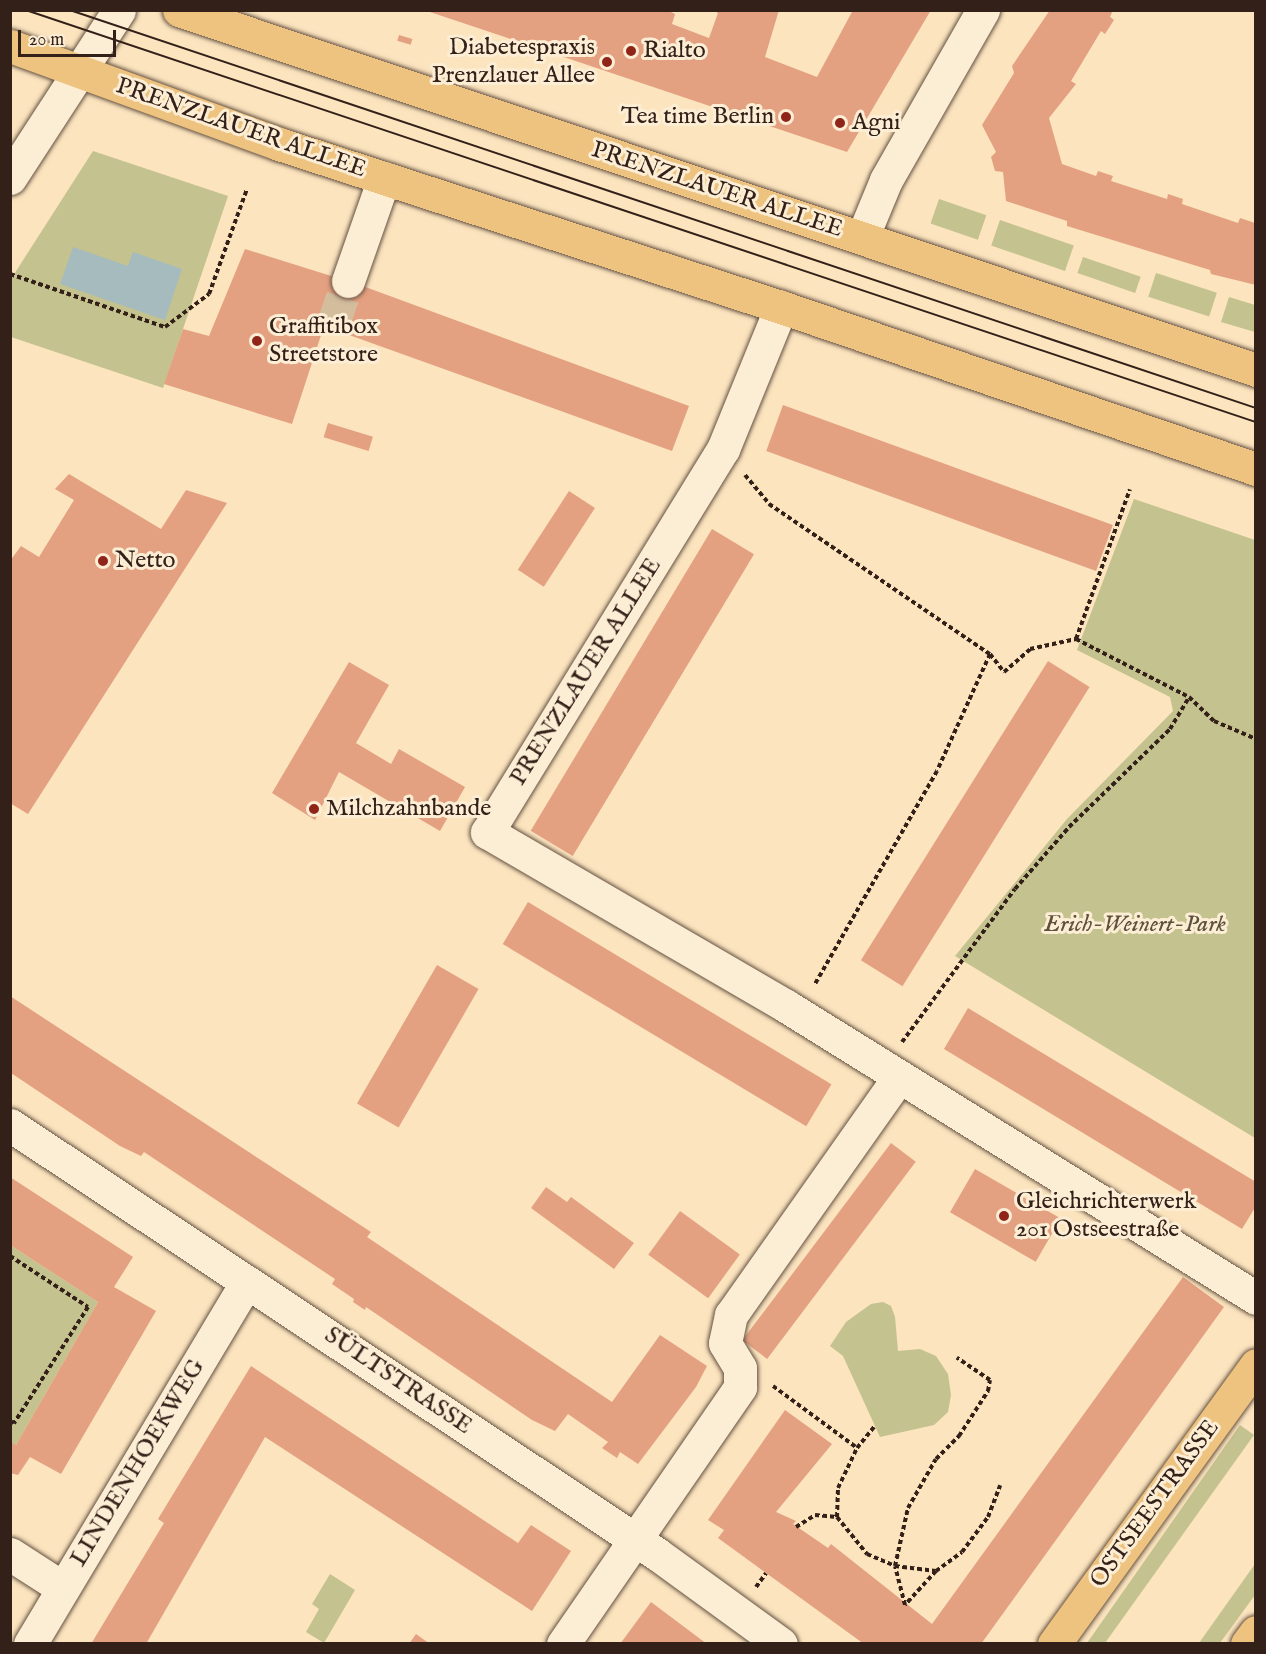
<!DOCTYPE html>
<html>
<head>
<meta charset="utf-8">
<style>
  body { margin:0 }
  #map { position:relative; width:1266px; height:1654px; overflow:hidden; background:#fbe4be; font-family:"IM FELL English",serif }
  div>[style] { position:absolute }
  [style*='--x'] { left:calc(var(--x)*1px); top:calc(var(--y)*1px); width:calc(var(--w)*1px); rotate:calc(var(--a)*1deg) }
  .green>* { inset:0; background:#c4c28e; transform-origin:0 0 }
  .water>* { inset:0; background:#a6bbbe }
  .building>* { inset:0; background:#e4a181; transform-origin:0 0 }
  .minor-tunnel>* { height:33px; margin-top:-16.5px; transform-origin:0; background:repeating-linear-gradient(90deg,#d3bd9d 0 33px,transparent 0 49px) }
  .path>* { height:4px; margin-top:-2px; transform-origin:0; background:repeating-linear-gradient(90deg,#332018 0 4.5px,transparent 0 7.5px) }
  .roads { filter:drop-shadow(0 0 2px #655142) drop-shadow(0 0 2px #655142) }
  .minor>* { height:33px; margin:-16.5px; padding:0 16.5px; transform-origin:16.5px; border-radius:16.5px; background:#fcedd5 }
  .major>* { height:33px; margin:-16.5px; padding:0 16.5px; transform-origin:16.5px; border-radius:16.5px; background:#eec27f }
  .tram>* { height:1.5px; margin:-0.75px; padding:0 0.75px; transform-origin:0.75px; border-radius:0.75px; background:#332018 }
  .dots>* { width:16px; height:16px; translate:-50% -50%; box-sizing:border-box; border:3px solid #fcedd5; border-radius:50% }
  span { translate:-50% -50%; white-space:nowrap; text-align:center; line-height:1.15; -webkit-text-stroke:6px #fcedd5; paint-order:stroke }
  .poi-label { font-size:24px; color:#332018 }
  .right { translate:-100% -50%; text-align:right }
  .left { translate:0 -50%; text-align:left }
  .street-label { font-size:24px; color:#332018 }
  .park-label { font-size:24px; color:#5e513b; font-style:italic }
  .frame { position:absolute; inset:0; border:12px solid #332018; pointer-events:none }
  .scale { position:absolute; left:18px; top:30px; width:98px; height:27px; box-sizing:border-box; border:3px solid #332018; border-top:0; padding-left:8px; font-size:18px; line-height:21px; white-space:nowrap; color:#332018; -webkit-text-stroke:4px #fcedd5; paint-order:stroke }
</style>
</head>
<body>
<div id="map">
  <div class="green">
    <i style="clip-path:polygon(93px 151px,228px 196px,163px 388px,11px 337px,11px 279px)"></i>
    <i style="left:939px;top:199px;width:50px;height:26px;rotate:19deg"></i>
    <i style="left:1000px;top:220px;width:78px;height:27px;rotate:19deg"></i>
    <i style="left:1083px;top:257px;width:61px;height:17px;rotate:19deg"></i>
    <i style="left:1156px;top:273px;width:64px;height:25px;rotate:18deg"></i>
    <i style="clip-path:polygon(1229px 297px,1255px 305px,1255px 332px,1221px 322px)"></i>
    <i style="clip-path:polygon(1134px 499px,1255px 540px,1255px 1138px,955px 956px,1067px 819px,1173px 711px,1170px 697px,1077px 650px)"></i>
    <i style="clip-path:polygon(10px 1245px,98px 1302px,16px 1445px,10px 1441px)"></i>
    <i style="clip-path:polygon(883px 1302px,891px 1306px,895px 1317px,898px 1351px,920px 1349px,936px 1356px,948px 1374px,951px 1395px,948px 1412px,934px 1425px,880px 1437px,843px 1356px,830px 1346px,846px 1322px,871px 1304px)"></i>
    <i style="clip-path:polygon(1240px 1425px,1254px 1435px,1105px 1643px,1087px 1643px)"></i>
    <i style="clip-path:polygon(1255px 1564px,1255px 1595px,1220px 1643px,1199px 1643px)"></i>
    <i style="clip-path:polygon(330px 1574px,355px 1590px,324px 1643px,306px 1632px,319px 1609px,312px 1604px)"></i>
  </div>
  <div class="water">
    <i style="clip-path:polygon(73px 247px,128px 266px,133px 252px,182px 269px,165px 320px,60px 284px)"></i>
  </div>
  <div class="building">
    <i style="clip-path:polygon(424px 10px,667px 10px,675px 14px,672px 24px,709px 38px,718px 13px,712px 10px,779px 10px,765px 57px,817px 77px,853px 10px,931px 10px,847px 152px)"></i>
    <i style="clip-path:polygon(1050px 10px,1113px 10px,1110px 17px,1114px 20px,1105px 34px,1101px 31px,1071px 81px,1076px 84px,1049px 118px,1062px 164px,1096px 176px,1098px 171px,1113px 176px,1111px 181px,1167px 199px,1168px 194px,1183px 199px,1182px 204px,1238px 223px,1240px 218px,1255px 223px,1256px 285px,1211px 274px,1210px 270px,1067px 226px,1067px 221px,1006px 201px,1003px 172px,995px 171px,991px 157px,996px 152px,982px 125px,1014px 73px,1012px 66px)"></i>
    <i style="left:399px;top:35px;width:14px;height:6px;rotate:17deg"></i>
    <i style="clip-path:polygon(245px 249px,360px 285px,689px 406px,672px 451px,324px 326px,292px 424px,164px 384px,183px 329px,209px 336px)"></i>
    <i style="left:783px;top:405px;width:351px;height:49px;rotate:20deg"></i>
    <i style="left:328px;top:423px;width:47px;height:15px;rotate:17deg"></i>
    <i style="clip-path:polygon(69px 474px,161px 529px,186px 490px,227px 503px,28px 814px,10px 803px,10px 561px,21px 546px,39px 557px,74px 500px,55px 489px)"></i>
    <i style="left:569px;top:491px;width:31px;height:94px;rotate:33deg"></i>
    <i style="left:712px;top:529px;width:49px;height:352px;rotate:31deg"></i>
    <i style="left:1048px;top:661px;width:49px;height:353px;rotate:32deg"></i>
    <i style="clip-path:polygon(349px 662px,389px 685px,356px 743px,391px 764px,399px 749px,465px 787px,440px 831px,339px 772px,315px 820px,272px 793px)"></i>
    <i style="left:528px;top:902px;width:354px;height:49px;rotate:31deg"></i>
    <i style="left:437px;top:965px;width:48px;height:160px;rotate:30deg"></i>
    <i style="clip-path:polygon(10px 996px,371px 1232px,367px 1237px,612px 1402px,660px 1335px,707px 1366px,696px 1387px,638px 1464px,620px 1452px,617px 1458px,602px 1448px,608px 1442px,568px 1414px,555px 1431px,532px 1420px,366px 1307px,365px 1310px,353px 1302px,354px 1299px,332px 1284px,335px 1279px,144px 1152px,141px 1156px,120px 1146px,11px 1073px)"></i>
    <i style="clip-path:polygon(968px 1008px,1256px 1182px,1256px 1206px,1242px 1229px,944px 1049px)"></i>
    <i style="left:891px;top:1143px;width:31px;height:247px;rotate:37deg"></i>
    <i style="left:975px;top:1169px;width:99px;height:50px;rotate:30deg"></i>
    <i style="clip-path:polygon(10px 1177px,133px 1257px,114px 1287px,156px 1311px,61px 1474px,30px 1457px,18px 1475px,10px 1473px,10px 1441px,16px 1445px,98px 1302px,10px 1245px)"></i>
    <i style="clip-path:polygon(546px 1187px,567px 1202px,571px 1197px,634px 1243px,614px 1269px,531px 1208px)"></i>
    <i style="left:680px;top:1211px;width:74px;height:54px;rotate:36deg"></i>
    <i style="clip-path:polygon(1183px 1277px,1224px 1307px,981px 1644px,864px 1644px,718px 1538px,724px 1530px,708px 1520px,785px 1410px,832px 1444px,776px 1512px,796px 1521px,793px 1524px,828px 1548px,831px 1544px,932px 1624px)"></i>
    <i style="clip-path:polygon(251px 1366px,518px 1543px,531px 1525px,571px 1551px,532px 1611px,265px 1437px,146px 1644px,91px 1644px,164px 1523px,158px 1519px)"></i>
    <i style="clip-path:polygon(651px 1602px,707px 1644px,620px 1644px)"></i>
    <i style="clip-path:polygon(416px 1634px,430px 1644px,409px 1644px)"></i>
  </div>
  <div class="minor-tunnel">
    <i style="--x:332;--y:328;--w:50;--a:-71.2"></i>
  </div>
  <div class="path">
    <i style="--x:10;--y:274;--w:164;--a:18.9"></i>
    <i style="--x:165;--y:327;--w:55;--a:-36.9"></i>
    <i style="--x:209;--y:294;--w:112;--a:-70.1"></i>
    <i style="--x:745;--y:475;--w:38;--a:50"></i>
    <i style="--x:769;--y:504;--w:267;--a:34.2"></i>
    <i style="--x:990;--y:654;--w:128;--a:114.4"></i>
    <i style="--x:937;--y:771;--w:245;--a:119.8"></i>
    <i style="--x:1076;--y:639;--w:127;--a:27.2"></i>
    <i style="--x:1189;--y:697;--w:35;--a:44"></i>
    <i style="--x:1214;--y:721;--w:46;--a:23.2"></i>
    <i style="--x:990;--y:654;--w:23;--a:52"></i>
    <i style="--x:1004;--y:672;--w:35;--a:-41"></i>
    <i style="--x:1030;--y:649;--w:47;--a:-12.3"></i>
    <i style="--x:1076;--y:639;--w:159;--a:-70.2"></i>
    <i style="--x:902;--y:1042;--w:190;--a:-53.6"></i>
    <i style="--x:1015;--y:889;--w:82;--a:-48.9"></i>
    <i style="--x:1069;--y:827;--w:141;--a:-44.1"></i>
    <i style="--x:1170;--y:729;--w:37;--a:-59"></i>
    <i style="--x:10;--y:1256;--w:93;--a:33.2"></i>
    <i style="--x:88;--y:1307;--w:138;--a:122.5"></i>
    <i style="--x:14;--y:1423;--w:4;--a:-153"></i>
    <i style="--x:773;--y:1386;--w:104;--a:36.4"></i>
    <i style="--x:837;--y:1517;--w:29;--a:-88"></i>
    <i style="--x:838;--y:1488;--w:44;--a:-64.6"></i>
    <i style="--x:857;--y:1448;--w:27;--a:-51"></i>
    <i style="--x:796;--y:1527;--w:22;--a:-32"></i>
    <i style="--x:815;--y:1515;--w:22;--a:5"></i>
    <i style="--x:837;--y:1517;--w:48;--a:51"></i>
    <i style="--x:867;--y:1554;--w:30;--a:23"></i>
    <i style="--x:895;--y:1566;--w:41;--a:7"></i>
    <i style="--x:936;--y:1571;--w:32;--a:-36"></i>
    <i style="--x:962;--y:1552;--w:44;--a:-53.4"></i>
    <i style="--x:988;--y:1517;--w:34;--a:-69"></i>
    <i style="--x:936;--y:1571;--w:46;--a:132.4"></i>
    <i style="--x:905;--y:1605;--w:40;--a:-104.4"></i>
    <i style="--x:895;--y:1566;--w:59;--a:-77.4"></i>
    <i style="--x:908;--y:1508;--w:56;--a:-60.3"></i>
    <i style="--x:936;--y:1459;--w:33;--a:-45"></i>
    <i style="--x:959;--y:1436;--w:54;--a:-57.2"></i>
    <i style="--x:988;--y:1391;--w:11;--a:-80"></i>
    <i style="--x:990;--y:1380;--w:40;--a:-146"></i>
    <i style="--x:756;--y:1587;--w:17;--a:-54"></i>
  </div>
  <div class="roads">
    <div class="minor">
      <i style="--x:10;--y:178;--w:200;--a:-57"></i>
      <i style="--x:862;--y:238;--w:63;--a:-67.5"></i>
      <i style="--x:886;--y:180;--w:196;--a:-60.3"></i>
      <i style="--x:348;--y:281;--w:109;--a:-70.7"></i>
      <i style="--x:781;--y:307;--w:153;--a:112.2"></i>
      <i style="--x:723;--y:449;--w:450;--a:121.6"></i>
      <i style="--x:487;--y:832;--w:346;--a:30.2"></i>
      <i style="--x:786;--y:1006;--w:553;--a:31.85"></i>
      <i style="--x:10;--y:1125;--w:776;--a:33.55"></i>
      <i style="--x:657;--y:1554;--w:153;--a:36"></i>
      <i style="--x:10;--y:1554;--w:63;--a:32.7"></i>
      <i style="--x:30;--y:1644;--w:422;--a:-59.1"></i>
      <i style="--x:563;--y:1644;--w:312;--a:-55.4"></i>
      <i style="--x:740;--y:1387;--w:19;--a:-90"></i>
      <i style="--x:740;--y:1368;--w:29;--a:-121"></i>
      <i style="--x:725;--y:1343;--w:29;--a:-78"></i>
      <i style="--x:731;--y:1315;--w:291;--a:-54.8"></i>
    </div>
    <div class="major">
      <i style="--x:179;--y:10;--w:1136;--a:18.48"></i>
      <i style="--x:10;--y:46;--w:286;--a:20"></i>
      <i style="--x:279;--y:144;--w:528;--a:17.99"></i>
      <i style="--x:781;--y:307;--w:502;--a:18.83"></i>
      <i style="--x:1054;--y:1644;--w:344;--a:-54.1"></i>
      <i style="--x:1247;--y:1644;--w:15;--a:-53"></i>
    </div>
  </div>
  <div class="tram">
    <i style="--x:26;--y:10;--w:1297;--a:18.52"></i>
    <i style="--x:70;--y:10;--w:1251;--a:18.55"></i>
  </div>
  <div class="dots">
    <i style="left:631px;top:51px;background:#8f2418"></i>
    <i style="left:607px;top:62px;background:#8f2418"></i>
    <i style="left:786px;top:117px;background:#8f2418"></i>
    <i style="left:840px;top:123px;background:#8f2418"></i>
    <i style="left:257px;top:341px;background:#8f2418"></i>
    <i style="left:103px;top:561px;background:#8f2418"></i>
    <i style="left:314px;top:809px;background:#8f2418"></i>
    <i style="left:1004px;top:1216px;background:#8f2418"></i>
  </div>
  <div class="poi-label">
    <span class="right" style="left:595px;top:62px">Diabetespraxis<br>Prenzlauer Allee</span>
    <span class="left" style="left:643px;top:51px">Rialto</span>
    <span class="right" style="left:774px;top:117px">Tea time Berlin</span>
    <span class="left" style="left:852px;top:123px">Agni</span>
    <span class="left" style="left:269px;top:341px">Graffitibox<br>Streetstore</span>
    <span class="left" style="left:115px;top:561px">Netto</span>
    <span class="left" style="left:326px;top:809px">Milchzahnbande</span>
    <span class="left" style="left:1016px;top:1216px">Gleichrichterwerk<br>201 Ostseestraße</span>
  </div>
  <div class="street-label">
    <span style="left:241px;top:128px;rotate:19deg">PRENZLAUER ALLEE</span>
    <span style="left:717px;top:190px;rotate:18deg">PRENZLAUER ALLEE</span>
    <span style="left:586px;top:672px;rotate:-58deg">PRENZLAUER ALLEE</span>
    <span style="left:398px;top:1381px;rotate:34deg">SÜLTSTRASSE</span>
    <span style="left:138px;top:1463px;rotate:-59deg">LINDENHOEKWEG</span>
    <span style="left:1155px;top:1504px;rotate:-54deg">OSTSEESTRASSE</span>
  </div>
  <div class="park-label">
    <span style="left:1135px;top:925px">Erich-Weinert-Park</span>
  </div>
  <div class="frame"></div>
  <div class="scale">20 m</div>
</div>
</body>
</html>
